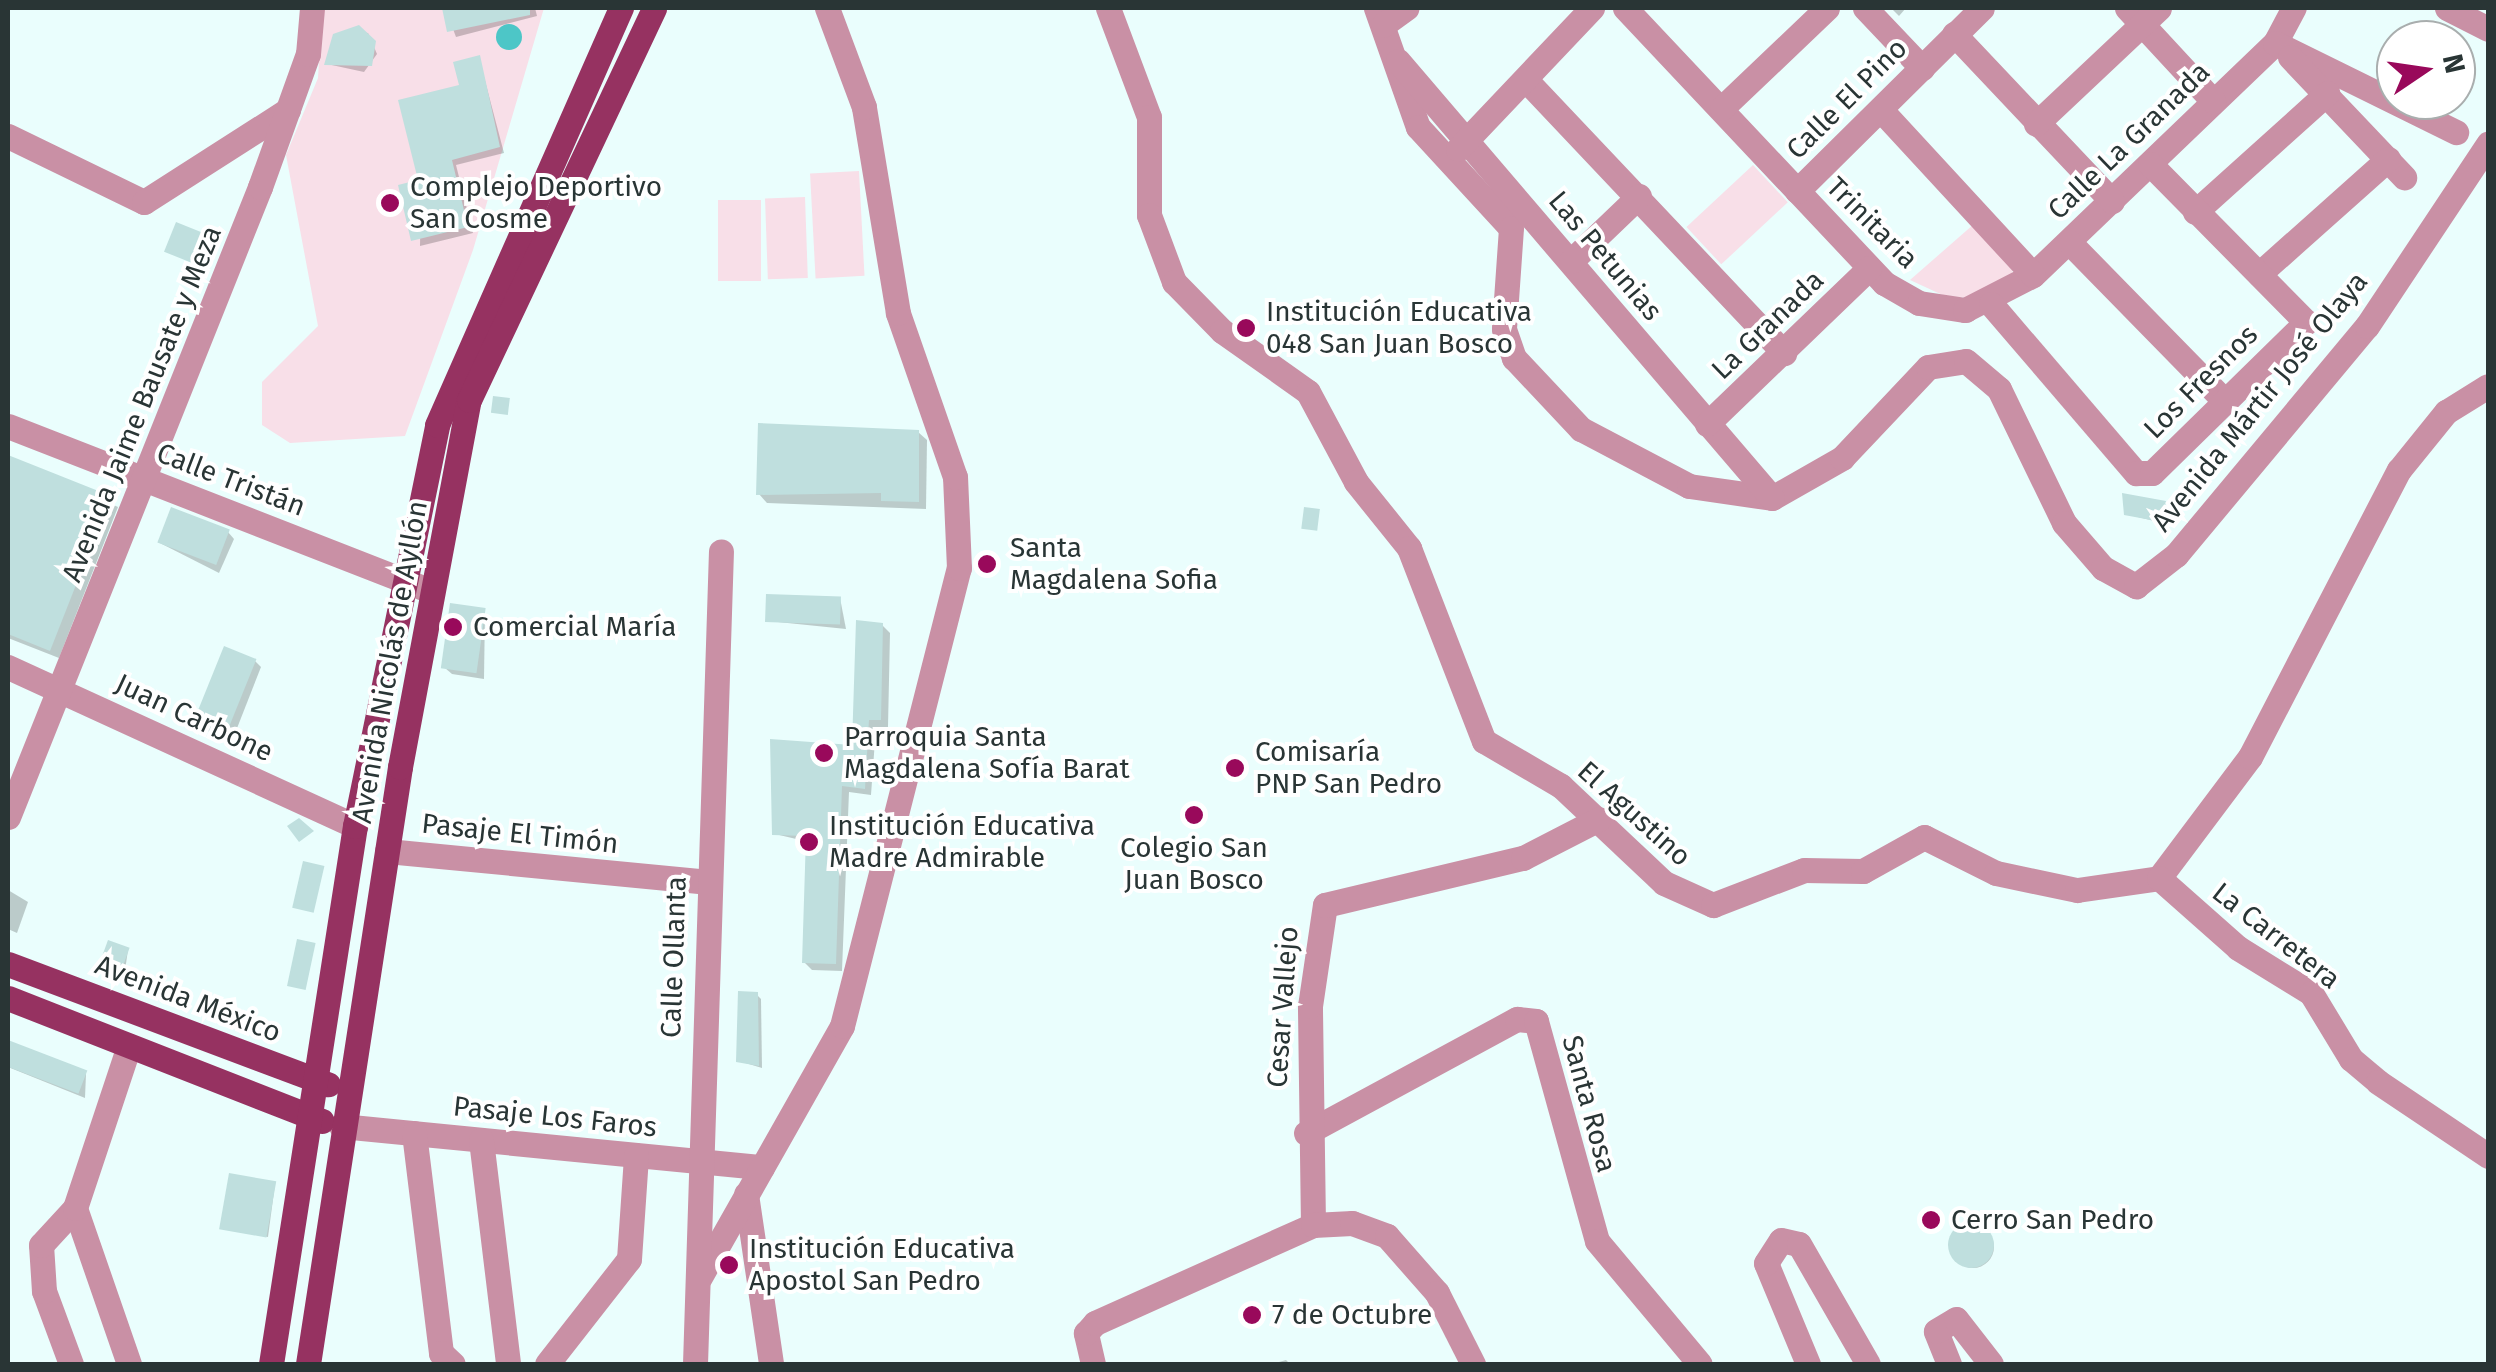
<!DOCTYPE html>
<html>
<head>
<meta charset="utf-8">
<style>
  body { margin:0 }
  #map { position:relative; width:2496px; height:1372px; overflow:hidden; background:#eafefd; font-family:"Fira Sans",sans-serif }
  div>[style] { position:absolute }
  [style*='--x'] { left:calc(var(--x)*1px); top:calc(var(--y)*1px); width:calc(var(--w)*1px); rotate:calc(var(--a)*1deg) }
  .green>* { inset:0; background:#f8dfe8; transform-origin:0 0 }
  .water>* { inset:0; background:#4dc6c7 }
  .round { border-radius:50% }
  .shadow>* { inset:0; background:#0003 }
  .building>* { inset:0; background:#bfdfde; transform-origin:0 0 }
  .minor>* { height:25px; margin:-12.5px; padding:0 12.5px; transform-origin:12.5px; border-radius:12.5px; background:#c990a5 }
  .major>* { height:25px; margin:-12.5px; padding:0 12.5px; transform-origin:12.5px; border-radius:12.5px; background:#963261 }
  .dots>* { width:28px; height:28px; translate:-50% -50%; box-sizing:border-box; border:5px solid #fff; border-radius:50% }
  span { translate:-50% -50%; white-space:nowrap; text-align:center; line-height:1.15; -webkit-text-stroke:8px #fff; paint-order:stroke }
  .street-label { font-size:28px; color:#293535 }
  .poi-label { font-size:28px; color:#293535 }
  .left { translate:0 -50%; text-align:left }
  .frame { position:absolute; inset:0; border:10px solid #293535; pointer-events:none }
  .north { position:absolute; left:2376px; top:20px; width:100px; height:100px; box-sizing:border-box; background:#fff; border:2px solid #a9aeae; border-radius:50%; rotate:77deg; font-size:28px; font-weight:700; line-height:40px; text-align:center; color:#293535 }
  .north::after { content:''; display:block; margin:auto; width:35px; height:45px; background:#99095b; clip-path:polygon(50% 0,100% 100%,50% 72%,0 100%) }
</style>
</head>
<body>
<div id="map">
  <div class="green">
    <i style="clip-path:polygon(322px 8px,544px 8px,473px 250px,405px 436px,290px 443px,262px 425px,262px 382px,318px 326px,286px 155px,318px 78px)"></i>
    <i style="left:1753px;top:165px;width:51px;height:91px;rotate:47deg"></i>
    <i style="left:859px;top:171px;width:105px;height:49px;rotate:87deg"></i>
    <i style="left:805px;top:197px;width:81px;height:40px;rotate:88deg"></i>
    <i style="left:718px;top:200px;width:43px;height:81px"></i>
    <i style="clip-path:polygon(1974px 224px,2010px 261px,2014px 278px,1995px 296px,1949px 298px,1910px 280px)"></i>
  </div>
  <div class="water">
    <i class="round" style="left:496px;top:24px;width:26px;height:26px"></i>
  </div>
  <div class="shadow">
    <i style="clip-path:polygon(445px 8px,535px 8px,537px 16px,456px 37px)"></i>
    <i style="clip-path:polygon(1891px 8px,1906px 8px,1899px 16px)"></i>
    <i style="clip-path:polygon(344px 31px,368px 33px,377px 54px,364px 72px,327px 64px)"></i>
    <i style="clip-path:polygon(479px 58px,504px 153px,456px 165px,473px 233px,420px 246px,421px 182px)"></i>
    <i style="clip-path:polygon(214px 241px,208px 268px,168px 251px)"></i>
    <i style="clip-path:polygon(918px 432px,927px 440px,926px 509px,767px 503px,759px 494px)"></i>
    <i style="clip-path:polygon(8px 458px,118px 507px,59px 658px,8px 638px)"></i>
    <i style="clip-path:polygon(2165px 503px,2166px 524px,2126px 514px)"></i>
    <i style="clip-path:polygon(228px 532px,234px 539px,219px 573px,158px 542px)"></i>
    <i style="clip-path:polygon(840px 598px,846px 629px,768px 621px)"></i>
    <i style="clip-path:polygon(485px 610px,484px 679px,452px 674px,445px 668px)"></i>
    <i style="clip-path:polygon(882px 625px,890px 633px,888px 727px,876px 727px,871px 795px,849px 792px,842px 971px,812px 970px,804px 962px,809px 842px,775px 834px,855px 747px)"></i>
    <i style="clip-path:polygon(255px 661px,261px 667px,232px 741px,203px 729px,196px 722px)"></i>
    <i style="clip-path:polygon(8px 890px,28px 902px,17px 933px,8px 929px)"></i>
    <i style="clip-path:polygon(128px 950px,124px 977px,102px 967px)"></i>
    <i style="clip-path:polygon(757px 995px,761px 999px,762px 1068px,739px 1061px)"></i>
    <i style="clip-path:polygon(8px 1043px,86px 1074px,85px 1098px,8px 1067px)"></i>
    <i style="clip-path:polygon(275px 1184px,268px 1237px,224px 1229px)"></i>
    <i class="round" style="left:1952px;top:1226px;width:42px;height:42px"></i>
    <i style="clip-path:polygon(1286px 1360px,1290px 1364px,1272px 1364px)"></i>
  </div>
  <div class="building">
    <i style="clip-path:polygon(442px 8px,530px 8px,530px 15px,447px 32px)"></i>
    <i style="clip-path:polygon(359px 25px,376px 41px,372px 66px,324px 65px,333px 34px)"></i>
    <i style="clip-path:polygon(480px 55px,500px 147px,452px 160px,468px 227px,411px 241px,398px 185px,418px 180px,398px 100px,459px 85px,453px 62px)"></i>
    <i style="left:176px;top:222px;width:43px;height:32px;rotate:22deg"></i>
    <i style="left:493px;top:396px;width:17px;height:17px;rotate:7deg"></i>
    <i style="clip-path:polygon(758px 423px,919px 430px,919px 502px,881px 501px,881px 493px,756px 495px)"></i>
    <i style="clip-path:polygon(8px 455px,111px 496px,50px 651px,8px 634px)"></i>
    <i style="clip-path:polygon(2122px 493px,2166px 501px,2162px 522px,2124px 515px)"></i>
    <i style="left:171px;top:507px;width:63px;height:38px;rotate:21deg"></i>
    <i style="left:1304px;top:507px;width:16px;height:22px;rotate:7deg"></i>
    <i style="left:766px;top:594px;width:75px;height:28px;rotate:2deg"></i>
    <i style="left:450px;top:603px;width:36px;height:66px;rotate:8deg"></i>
    <i style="clip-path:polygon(856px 620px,883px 623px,881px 720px,869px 720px,865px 789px,842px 786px,836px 964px,802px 963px,806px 836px,772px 835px,770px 739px,852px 745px)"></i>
    <i style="left:224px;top:646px;width:35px;height:83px;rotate:22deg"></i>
    <i style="clip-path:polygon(299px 818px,314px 831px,299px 842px,287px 826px)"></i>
    <i style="left:303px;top:861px;width:22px;height:48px;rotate:13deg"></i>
    <i style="left:297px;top:939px;width:19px;height:48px;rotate:12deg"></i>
    <i style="left:108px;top:940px;width:23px;height:29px;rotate:20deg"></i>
    <i style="clip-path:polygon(738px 991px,758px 992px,759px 1066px,736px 1062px)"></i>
    <i style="left:8px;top:1040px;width:85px;height:25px;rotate:21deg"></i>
    <i style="left:229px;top:1173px;width:48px;height:57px;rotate:10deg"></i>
    <i class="round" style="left:1948px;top:1222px;width:46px;height:46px"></i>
  </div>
  <div class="minor">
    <i style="--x:1108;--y:8;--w:116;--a:69.4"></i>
    <i style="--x:1149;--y:117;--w:98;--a:90"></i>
    <i style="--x:1149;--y:215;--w:72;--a:69.5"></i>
    <i style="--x:1174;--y:282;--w:69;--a:45.6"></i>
    <i style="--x:1222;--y:331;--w:105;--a:35.3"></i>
    <i style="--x:1308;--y:392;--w:102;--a:61.9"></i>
    <i style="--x:1356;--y:482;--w:85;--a:51.2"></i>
    <i style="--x:1409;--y:548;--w:207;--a:68.8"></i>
    <i style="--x:1484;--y:741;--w:89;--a:30.3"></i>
    <i style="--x:1561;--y:786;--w:141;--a:43.3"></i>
    <i style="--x:1664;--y:883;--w:54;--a:24.2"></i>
    <i style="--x:1713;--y:905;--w:97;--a:-21"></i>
    <i style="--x:1804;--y:870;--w:59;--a:1"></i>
    <i style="--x:1863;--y:871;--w:70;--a:-29.1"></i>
    <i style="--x:1924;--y:837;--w:80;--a:26.6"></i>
    <i style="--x:1996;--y:873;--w:83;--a:11.9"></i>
    <i style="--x:2077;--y:890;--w:83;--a:-8.3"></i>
    <i style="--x:2159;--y:878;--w:151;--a:-53.1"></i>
    <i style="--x:2250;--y:757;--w:323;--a:-62.6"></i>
    <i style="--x:2399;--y:470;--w:75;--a:-51"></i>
    <i style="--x:2446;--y:412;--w:49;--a:-31.8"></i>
    <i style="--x:1376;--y:8;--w:126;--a:70.6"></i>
    <i style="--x:1418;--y:127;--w:137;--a:47.4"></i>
    <i style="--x:1511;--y:228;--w:101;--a:94"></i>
    <i style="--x:1504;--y:329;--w:31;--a:71"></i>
    <i style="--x:1514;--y:358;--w:98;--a:46.7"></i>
    <i style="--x:1581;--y:429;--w:122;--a:27.8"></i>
    <i style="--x:1689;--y:486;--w:84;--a:8.2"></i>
    <i style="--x:1772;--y:498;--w:81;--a:-29.7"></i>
    <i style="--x:1842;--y:458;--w:125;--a:-46.6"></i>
    <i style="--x:1928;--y:367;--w:38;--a:-9"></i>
    <i style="--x:1966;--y:361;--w:43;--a:40.3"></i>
    <i style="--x:1999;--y:389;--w:149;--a:64.1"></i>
    <i style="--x:2064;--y:523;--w:60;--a:49.1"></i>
    <i style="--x:2103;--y:568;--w:38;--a:29"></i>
    <i style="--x:2136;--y:586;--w:51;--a:-37.8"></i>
    <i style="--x:2176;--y:555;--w:298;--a:-50.2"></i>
    <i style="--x:2367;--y:326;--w:219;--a:-56.4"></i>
    <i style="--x:1625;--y:8;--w:378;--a:46.7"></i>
    <i style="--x:1884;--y:283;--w:40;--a:29.7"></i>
    <i style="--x:1919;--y:303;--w:47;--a:8.7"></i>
    <i style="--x:1965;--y:310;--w:76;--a:-27.2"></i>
    <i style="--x:2033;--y:275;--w:335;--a:-43.8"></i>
    <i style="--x:2275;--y:43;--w:40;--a:-62"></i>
    <i style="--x:1865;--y:8;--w:83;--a:46.5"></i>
    <i style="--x:2127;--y:8;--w:127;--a:47.2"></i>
    <i style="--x:2447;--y:8;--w:46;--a:27.1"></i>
    <i style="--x:1383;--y:25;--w:29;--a:-36"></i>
    <i style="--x:1954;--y:34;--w:230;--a:46.6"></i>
    <i style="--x:2275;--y:43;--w:202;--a:26.2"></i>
    <i style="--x:2290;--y:57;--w:166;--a:46.5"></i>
    <i style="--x:1398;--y:61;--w:575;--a:49.44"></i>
    <i style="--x:1526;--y:80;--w:376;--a:46.6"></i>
    <i style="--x:1722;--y:108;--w:145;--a:-43.6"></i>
    <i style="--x:1881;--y:110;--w:224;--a:47.3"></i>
    <i style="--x:2036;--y:124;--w:169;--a:-43.3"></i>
    <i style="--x:8;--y:136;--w:151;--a:25.9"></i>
    <i style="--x:144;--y:202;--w:171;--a:-32.6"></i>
    <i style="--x:1458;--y:149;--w:195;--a:-46.5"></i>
    <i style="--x:1797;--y:191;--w:260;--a:-44.7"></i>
    <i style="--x:2195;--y:212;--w:178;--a:-42"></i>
    <i style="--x:2069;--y:242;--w:219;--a:45.6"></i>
    <i style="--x:1571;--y:261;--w:94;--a:-43.7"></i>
    <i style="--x:2259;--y:274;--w:173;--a:-41.7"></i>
    <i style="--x:1991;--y:304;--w:223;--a:49.4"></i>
    <i style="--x:2136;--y:473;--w:16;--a:0"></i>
    <i style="--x:2152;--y:473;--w:216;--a:-44.4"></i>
    <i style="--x:2306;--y:322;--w:222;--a:-134.6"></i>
    <i style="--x:1707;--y:424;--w:225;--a:-43.9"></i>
    <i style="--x:8;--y:426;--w:455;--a:21.3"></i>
    <i style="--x:8;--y:667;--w:382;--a:24.6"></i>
    <i style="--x:8;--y:817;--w:679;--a:-68.2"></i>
    <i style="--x:260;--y:187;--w:141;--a:-70.2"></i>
    <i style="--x:308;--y:54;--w:46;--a:-85"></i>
    <i style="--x:387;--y:851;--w:321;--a:5.5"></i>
    <i style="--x:2159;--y:878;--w:106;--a:41.5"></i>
    <i style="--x:2238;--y:948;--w:86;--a:31.7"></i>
    <i style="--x:2311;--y:993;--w:77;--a:58.8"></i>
    <i style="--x:2351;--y:1059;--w:35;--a:40"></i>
    <i style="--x:2378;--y:1082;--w:133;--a:33.9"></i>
    <i style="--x:341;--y:1126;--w:423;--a:5.6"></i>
    <i style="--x:414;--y:1133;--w:222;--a:83"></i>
    <i style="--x:441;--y:1353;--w:16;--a:43"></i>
    <i style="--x:1306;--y:1133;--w:240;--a:-28.4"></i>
    <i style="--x:1517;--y:1019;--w:19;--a:6"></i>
    <i style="--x:1536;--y:1021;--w:228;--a:74.5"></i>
    <i style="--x:1597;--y:1241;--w:160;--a:50.1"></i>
    <i style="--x:481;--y:1140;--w:226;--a:83.1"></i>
    <i style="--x:746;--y:1194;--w:172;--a:81.6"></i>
    <i style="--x:75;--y:1208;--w:165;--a:70.9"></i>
    <i style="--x:1313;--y:1225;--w:219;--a:-90.8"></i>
    <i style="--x:1310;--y:1006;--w:102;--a:-81.6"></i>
    <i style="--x:1325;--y:905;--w:204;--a:-13.4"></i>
    <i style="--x:1523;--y:858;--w:85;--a:-27.2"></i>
    <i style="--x:700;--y:1277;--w:288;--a:-60.5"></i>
    <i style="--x:842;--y:1026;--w:473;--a:-75.7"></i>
    <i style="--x:959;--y:568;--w:91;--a:-92.5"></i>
    <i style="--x:955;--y:477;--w:174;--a:-109.2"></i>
    <i style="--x:898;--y:313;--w:209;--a:-99.4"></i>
    <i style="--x:864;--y:107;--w:106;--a:-110.5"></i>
    <i style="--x:71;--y:1364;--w:78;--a:-110.3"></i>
    <i style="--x:44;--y:1291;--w:46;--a:-93.7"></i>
    <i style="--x:41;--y:1245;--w:50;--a:-47.4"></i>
    <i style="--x:75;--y:1208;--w:171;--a:-71.6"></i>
    <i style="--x:547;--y:1364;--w:133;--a:-52"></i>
    <i style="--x:629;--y:1259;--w:104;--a:-86.1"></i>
    <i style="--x:695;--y:1364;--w:813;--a:-88.17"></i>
    <i style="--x:1093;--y:1364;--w:32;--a:-103"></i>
    <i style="--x:1086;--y:1333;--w:13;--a:-48"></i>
    <i style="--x:1095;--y:1323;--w:239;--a:-24.2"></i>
    <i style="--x:1313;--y:1225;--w:39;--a:-3"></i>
    <i style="--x:1352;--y:1223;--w:37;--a:20"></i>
    <i style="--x:1387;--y:1236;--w:76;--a:48.7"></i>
    <i style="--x:1437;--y:1293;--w:80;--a:63.1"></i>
    <i style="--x:1808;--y:1364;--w:109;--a:-112.6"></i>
    <i style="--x:1766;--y:1263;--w:27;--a:-57"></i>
    <i style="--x:1781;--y:1240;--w:18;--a:13"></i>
    <i style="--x:1799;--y:1244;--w:138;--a:60.1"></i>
    <i style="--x:1949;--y:1364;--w:35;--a:-112"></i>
    <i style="--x:1936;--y:1331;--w:23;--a:-31"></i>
    <i style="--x:1956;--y:1319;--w:57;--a:52.1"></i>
  </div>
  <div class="major">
    <i style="--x:8;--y:964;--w:342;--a:20.6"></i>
    <i style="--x:8;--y:998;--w:337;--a:21.4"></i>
    <i style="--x:271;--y:1364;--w:545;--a:-81.13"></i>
    <i style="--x:355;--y:826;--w:409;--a:-78.4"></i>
    <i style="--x:437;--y:425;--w:456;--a:-66.2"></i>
    <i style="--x:308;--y:1364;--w:604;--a:-81.24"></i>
    <i style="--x:400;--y:767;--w:373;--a:-79.4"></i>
    <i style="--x:469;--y:400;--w:433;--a:-64.7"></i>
  </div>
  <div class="dots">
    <i style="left:390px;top:203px;background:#99095b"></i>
    <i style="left:1246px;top:328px;background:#99095b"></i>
    <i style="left:987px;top:564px;background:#99095b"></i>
    <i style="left:453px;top:627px;background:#99095b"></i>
    <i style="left:824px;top:753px;background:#99095b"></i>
    <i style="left:1235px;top:768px;background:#99095b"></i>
    <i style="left:1194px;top:815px;background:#99095b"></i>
    <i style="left:809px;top:842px;background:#99095b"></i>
    <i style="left:1931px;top:1220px;background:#99095b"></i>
    <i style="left:729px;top:1265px;background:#99095b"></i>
    <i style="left:1252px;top:1315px;background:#99095b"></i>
  </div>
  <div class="street-label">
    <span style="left:1847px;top:99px;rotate:-45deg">Calle El Pino</span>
    <span style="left:2129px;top:141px;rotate:-44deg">Calle La Granada</span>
    <span style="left:1872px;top:223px;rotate:45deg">Trinitaria</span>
    <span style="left:1605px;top:256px;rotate:50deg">Las Petunias</span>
    <span style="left:1768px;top:325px;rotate:-44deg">La Granada</span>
    <span style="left:2201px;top:382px;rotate:-45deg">Los Fresnos</span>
    <span style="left:2260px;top:402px;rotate:-51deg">Avenida Mártir José Olaya</span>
    <span style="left:142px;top:404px;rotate:-68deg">Avenida Jaime Bausate y Meza</span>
    <span style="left:231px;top:480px;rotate:21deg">Calle Tristán</span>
    <span style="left:390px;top:662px;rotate:-80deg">Avenida Nicolás de Ayllón</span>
    <span style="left:194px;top:718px;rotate:25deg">Juan Carbone</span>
    <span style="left:1634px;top:814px;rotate:42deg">El Agustino</span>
    <span style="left:520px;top:834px;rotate:6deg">Pasaje El Timón</span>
    <span style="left:2276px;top:936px;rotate:38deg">La Carretera</span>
    <span style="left:674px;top:957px;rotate:-88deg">Calle Ollanta</span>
    <span style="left:188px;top:999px;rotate:21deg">Avenida México</span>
    <span style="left:1283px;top:1007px;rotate:-86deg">Cesar Vallejo</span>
    <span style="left:1589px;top:1104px;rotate:75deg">Santa Rosa</span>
    <span style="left:555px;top:1117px;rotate:6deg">Pasaje Los Faros</span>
  </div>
  <div class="poi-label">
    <span class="left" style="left:410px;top:203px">Complejo Deportivo<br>San Cosme</span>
    <span class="left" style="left:1266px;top:328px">Institución Educativa<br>048 San Juan Bosco</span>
    <span class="left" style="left:1010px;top:564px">Santa<br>Magdalena Sofia</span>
    <span class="left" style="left:473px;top:627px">Comercial María</span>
    <span class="left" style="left:844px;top:753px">Parroquia Santa<br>Magdalena Sofía Barat</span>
    <span class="left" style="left:1255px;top:768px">Comisaría<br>PNP San Pedro</span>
    <span class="left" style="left:829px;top:842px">Institución Educativa<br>Madre Admirable</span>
    <span style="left:1194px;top:864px">Colegio San<br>Juan Bosco</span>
    <span class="left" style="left:1951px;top:1220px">Cerro San Pedro</span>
    <span class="left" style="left:749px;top:1265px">Institución Educativa<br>Apostol San Pedro</span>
    <span class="left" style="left:1272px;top:1315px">7 de Octubre</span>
  </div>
  <div class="frame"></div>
  <div class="north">N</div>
</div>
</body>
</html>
